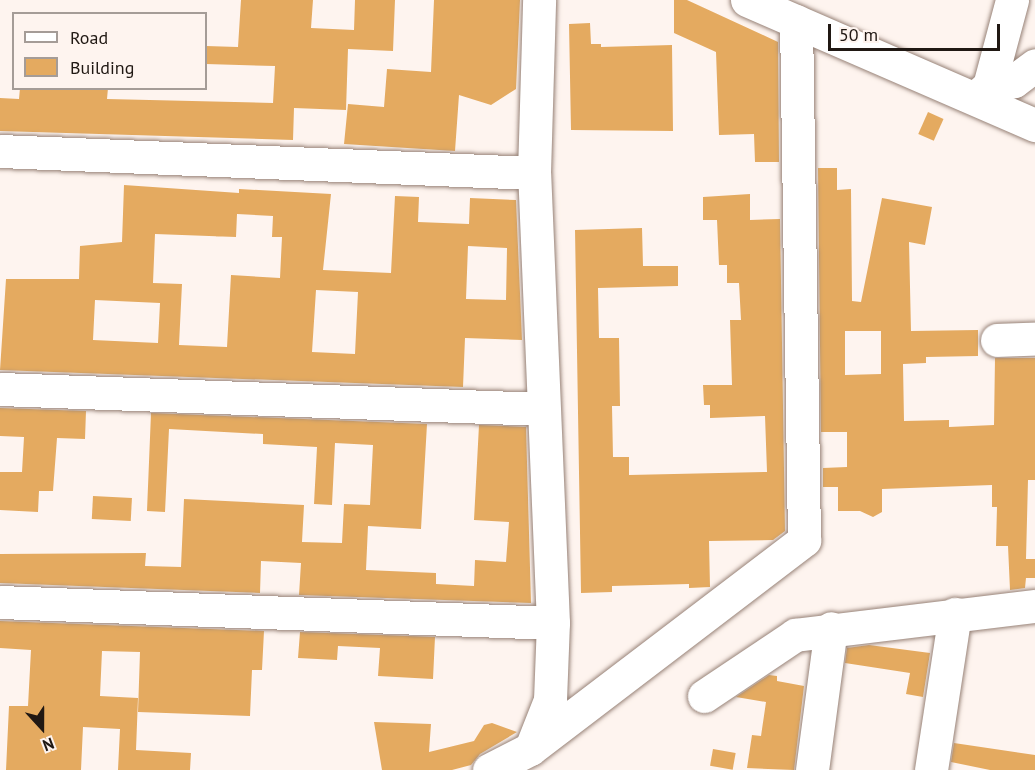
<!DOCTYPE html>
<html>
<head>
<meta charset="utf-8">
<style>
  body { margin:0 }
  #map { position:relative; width:1035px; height:770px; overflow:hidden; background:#fef4ef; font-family:"PT Sans",sans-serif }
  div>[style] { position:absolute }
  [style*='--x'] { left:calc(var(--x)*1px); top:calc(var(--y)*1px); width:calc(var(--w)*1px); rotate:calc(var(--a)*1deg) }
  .building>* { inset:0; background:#e4aa60; transform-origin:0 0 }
  .roads { filter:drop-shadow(0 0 2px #978277) drop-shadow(0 0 2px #978277) }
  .minor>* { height:33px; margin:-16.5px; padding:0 16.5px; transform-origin:16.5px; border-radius:16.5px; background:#fff }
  span { translate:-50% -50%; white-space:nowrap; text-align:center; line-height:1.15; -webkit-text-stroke:5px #fef4ef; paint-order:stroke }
  .legend { position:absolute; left:12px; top:12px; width:195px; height:78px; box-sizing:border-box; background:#fef4ef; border:2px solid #a59c97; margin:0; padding:8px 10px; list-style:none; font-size:18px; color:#201813 }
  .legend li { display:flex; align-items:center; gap:12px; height:30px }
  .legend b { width:30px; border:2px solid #a59c97 }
  .north { position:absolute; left:12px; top:698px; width:60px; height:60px; -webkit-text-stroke:4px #fef4ef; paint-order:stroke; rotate:159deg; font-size:16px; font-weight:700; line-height:24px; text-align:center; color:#201813 }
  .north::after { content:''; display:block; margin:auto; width:21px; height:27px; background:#201813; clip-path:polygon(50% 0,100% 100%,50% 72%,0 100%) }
  .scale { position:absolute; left:828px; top:24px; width:172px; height:27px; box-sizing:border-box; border:3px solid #201813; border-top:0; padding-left:8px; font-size:18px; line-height:21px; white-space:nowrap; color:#201813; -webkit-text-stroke:4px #fef4ef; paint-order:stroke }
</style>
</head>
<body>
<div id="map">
  <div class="building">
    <i style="clip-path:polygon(241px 0,313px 0,311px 28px,354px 30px,355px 0,395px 0,393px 51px,348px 49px,346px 110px,294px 108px,293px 140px,0 131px,0 98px,19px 99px,20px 88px,108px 88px,107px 99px,273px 103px,275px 66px,206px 64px,206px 46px,238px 47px)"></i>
    <i style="clip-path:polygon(434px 0,520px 0,516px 89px,491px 105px,459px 95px,455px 151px,344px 144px,348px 104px,384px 107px,387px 69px,431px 72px)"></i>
    <i style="clip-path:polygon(674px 0,687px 0,778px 42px,779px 162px,755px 162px,754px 134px,719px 135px,716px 52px,674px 33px)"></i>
    <i style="clip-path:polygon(590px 23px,591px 44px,601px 44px,601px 47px,672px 45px,673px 131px,571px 130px,569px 24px)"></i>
    <i style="left:928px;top:112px;width:17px;height:24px;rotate:24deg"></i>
    <i style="clip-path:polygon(evenodd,818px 168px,837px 168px,837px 190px,851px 189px,852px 301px,861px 302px,882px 198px,932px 207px,925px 245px,909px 242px,911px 331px,978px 330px,978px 356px,926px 357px,926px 363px,903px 364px,904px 421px,949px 420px,949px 427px,994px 425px,995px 358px,1035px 358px,1035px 480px,1028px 480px,1026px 559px,1035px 559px,1035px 578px,1026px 578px,1025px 588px,1010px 590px,1008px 546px,996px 546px,997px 507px,992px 507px,992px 485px,882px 489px,882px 512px,873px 517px,860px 511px,838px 511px,838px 487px,823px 487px,823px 468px,847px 467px,847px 432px,821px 432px,818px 168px,845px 331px,881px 331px,881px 374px,845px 375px,845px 331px)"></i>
    <i style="clip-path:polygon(evenodd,124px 185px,239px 193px,239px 189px,331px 194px,323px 270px,391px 273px,395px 196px,419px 197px,418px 222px,469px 224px,470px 198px,516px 200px,522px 340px,465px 338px,463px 387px,0 370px,6px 279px,79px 279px,80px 246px,122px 242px,124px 185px,237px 214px,273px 216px,272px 237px,282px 237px,280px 278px,231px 275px,227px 347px,179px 345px,182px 284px,153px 283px,155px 234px,236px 237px,237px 214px,124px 185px,468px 246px,507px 248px,506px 300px,466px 299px,468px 246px,124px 185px,316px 290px,358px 292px,355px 354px,312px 352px,316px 290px,124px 185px,95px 300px,160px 303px,158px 343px,93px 340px,95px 300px)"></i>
    <i style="clip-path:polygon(750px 194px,750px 220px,780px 219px,785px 531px,773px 540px,709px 541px,710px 587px,689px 588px,689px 584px,612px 586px,612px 592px,581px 593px,575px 230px,642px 228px,643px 266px,678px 266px,678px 286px,598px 288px,599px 338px,619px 338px,620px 406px,612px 406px,613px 457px,629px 457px,629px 475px,767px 472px,765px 416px,710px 418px,710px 405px,704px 405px,703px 385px,732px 385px,730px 320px,741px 320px,739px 283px,727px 283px,727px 265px,719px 265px,717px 220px,703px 220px,703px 197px)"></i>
    <i style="clip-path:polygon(0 408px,86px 411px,85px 439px,57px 438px,53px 491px,39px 491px,38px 512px,0 510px,0 472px,22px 472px,24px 437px,0 436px)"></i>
    <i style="clip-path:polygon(151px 413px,427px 424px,421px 529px,368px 526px,366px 570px,436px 573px,436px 584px,474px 586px,475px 560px,506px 562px,509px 522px,474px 520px,479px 425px,526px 427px,531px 603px,299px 595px,301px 563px,261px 561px,260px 593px,0 583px,0 554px,146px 553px,145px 566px,181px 567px,184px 499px,304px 505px,302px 542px,342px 543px,344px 504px,370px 505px,373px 445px,335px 443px,332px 505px,314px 504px,317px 447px,263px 444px,263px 434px,169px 429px,165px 512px,147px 511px)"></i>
    <i style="left:93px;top:496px;width:39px;height:23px;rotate:3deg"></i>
    <i style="clip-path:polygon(0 621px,264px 631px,262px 670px,252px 670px,250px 716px,138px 712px,140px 652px,102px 651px,100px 696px,138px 698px,136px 750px,191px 753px,190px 770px,118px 770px,120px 729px,83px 727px,81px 770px,6px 770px,9px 706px,28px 706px,31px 650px,0 648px)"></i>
    <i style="clip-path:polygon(300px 632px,435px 637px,433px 679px,378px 676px,380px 648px,338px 646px,337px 660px,298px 658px)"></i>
    <i style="clip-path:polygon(869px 645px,930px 653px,923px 697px,906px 694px,910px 673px,845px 663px,847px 648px)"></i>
    <i style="clip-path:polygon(769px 675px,777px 676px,777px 681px,804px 686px,794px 770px,747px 768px,752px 735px,761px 736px,766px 702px,736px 697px)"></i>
    <i style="clip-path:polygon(374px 722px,431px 724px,429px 752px,474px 741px,484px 725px,492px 723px,517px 732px,480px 754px,471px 765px,452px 770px,382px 770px)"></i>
    <i style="clip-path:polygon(954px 743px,1035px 755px,1035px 770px,990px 770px,951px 762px)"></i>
    <i style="left:713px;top:749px;width:23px;height:17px;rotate:10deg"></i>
  </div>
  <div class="roads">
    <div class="minor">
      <i style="--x:747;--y:0;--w:314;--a:23.5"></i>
      <i style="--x:989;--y:86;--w:89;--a:-75"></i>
      <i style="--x:975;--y:98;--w:18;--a:-41"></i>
      <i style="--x:989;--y:86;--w:25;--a:-11"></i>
      <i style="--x:1014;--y:81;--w:26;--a:-37"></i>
      <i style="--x:0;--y:151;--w:534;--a:2.36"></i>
      <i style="--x:997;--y:340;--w:38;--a:-2"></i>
      <i style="--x:0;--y:389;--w:542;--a:2.11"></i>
      <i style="--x:0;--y:602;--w:553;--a:2.17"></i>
      <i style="--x:704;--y:696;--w:110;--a:-33.8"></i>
      <i style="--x:795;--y:635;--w:242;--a:-6.9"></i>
      <i style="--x:531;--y:748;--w:52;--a:-68.4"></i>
      <i style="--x:550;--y:700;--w:77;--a:-87.8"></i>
      <i style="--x:553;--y:623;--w:450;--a:-92.4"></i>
      <i style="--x:534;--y:173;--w:173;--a:-88.3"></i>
      <i style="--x:489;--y:770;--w:46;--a:-27.1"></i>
      <i style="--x:530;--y:749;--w:345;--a:-37.3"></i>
      <i style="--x:804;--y:540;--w:519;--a:-90.88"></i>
      <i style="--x:812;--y:770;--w:143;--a:-82.4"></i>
      <i style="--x:931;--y:770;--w:158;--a:-81.3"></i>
    </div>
  </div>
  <ul class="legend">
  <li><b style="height:8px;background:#fff"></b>Road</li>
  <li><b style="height:16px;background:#e4aa60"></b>Building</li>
  </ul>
  <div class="north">N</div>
  <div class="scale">50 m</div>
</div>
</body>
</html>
